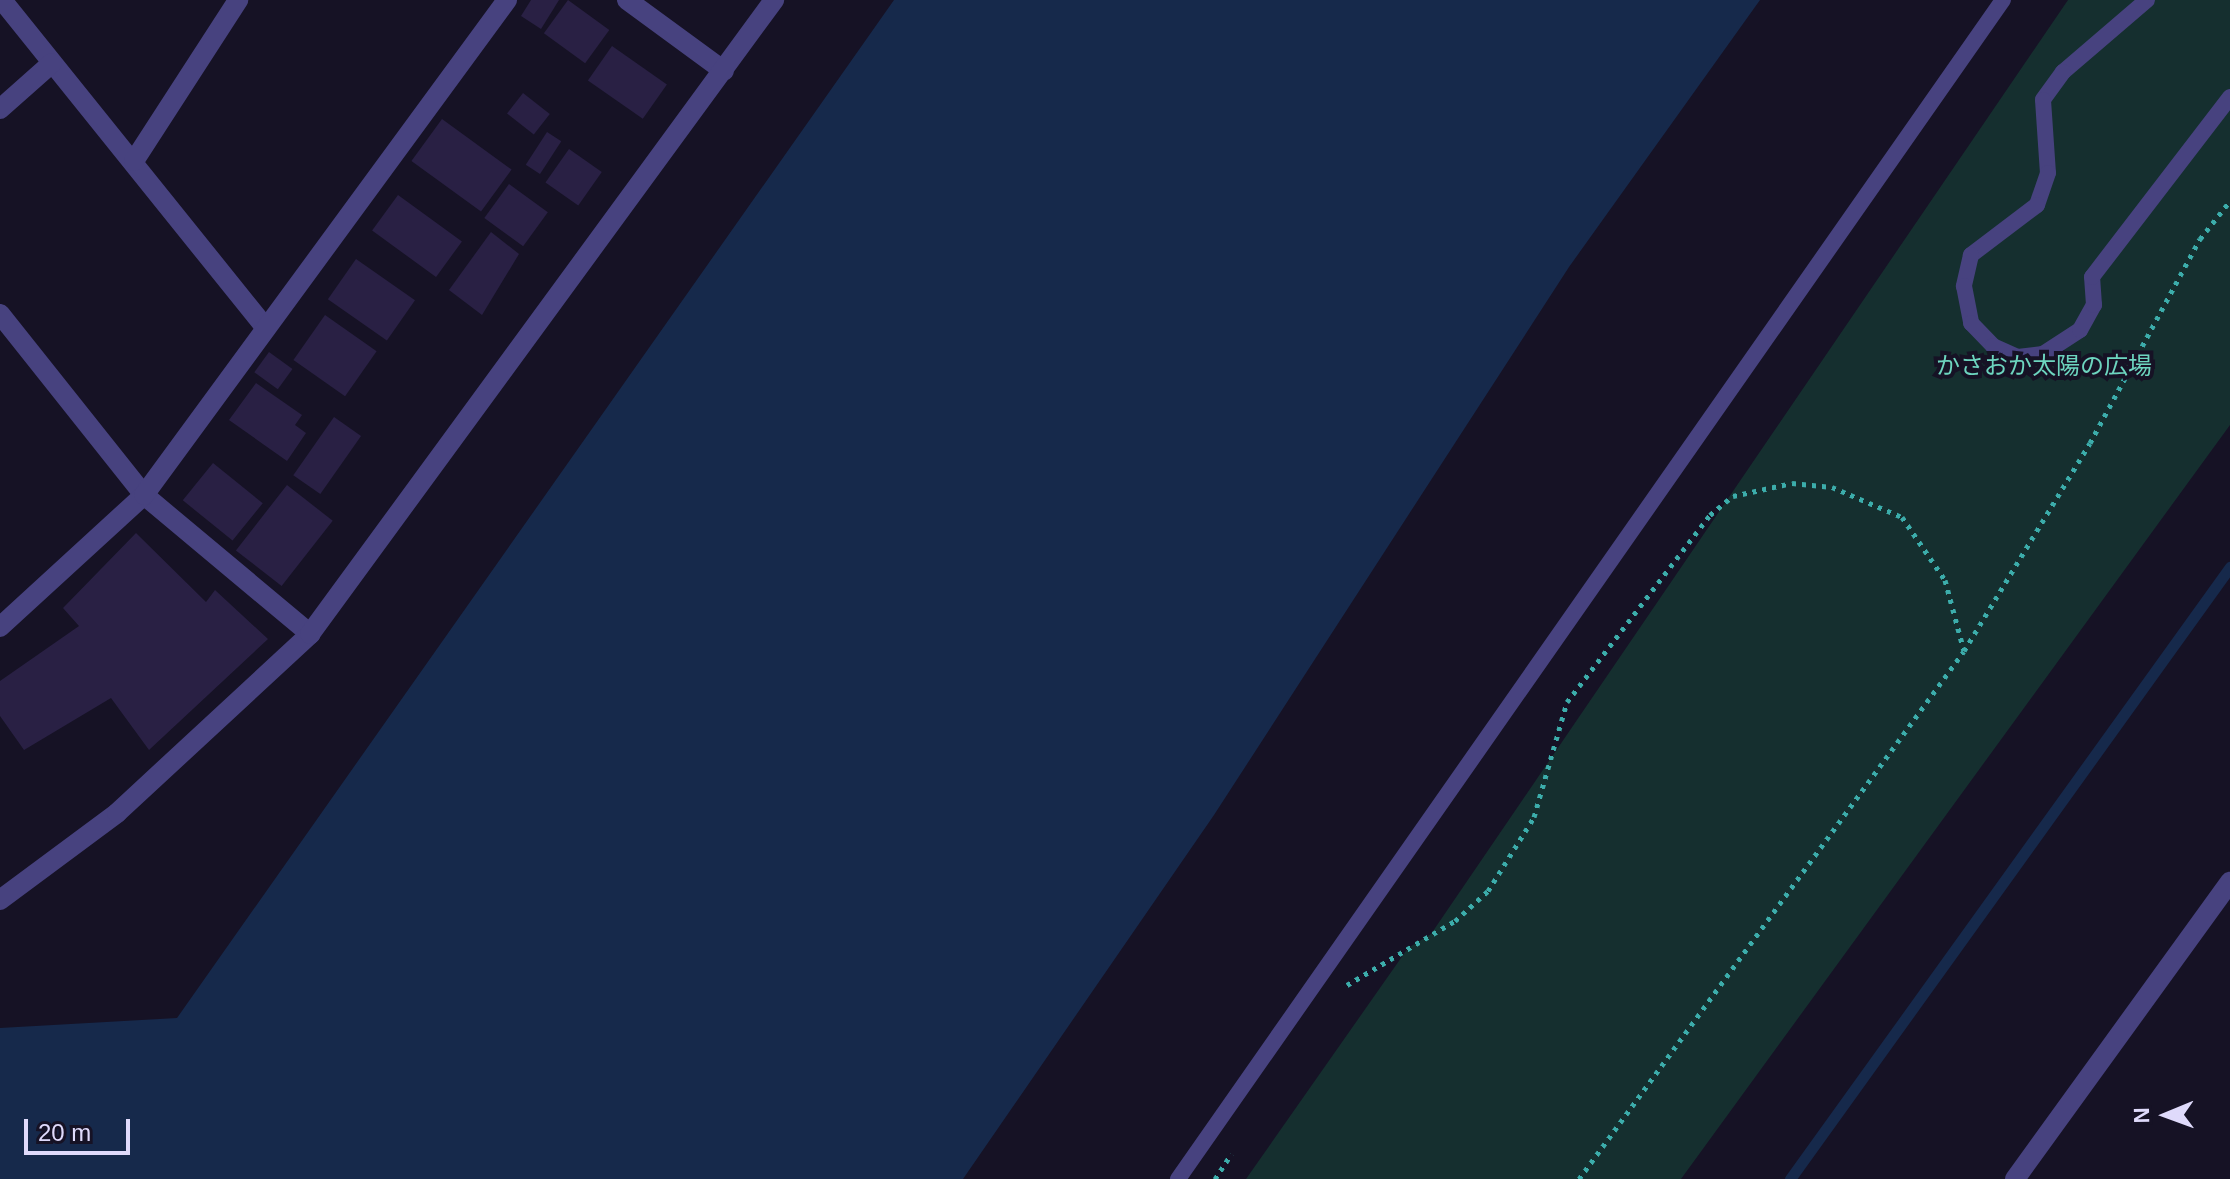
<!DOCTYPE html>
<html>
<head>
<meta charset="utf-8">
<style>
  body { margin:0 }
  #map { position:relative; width:2230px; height:1179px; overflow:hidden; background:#161225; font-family:Helvetica,"Noto Sans JP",sans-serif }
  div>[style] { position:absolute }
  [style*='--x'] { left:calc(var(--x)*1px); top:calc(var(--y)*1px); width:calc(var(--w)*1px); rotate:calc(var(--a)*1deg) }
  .green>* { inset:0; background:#152f2f }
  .water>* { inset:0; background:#16294b }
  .stream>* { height:11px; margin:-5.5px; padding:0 5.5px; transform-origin:5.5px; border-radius:5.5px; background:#16294b }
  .building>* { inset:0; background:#292044; transform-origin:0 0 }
  .path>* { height:5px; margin-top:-2.5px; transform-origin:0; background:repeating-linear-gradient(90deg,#3cadab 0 4px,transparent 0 10px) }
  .service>* { height:16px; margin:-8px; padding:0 8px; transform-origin:8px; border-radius:8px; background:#47427f }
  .minor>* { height:20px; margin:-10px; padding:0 10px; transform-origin:10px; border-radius:10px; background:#47427f }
  .tertiary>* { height:20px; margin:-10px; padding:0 10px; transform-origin:10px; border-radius:10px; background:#47427f }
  span { translate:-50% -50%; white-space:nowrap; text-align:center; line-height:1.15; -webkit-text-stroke:8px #161225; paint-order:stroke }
  .park-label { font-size:24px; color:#6dd5bf }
  .north { position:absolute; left:2126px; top:1075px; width:80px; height:80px; -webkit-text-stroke:6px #161225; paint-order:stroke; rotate:269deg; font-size:22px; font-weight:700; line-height:32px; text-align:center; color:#dfdafb }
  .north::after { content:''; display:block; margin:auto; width:28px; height:36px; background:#dfdafb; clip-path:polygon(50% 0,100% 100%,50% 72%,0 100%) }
  .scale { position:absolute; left:24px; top:1119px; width:106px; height:36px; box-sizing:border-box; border:4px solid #dfdafb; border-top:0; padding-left:10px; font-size:24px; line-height:28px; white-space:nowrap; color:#dfdafb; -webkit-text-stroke:6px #161225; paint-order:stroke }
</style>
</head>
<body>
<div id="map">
  <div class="green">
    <i style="clip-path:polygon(2068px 0,2230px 0,2230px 425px,1681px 1179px,1246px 1179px,1408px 948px,1431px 934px)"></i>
  </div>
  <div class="water">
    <i style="clip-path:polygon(894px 0,1760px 0,1569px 267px,1214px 815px,963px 1179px,0 1179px,0 1028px,177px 1018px)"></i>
  </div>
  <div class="stream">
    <i style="--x:1790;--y:1179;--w:754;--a:-54.29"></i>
  </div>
  <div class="building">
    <i style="clip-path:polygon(531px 0,559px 0,541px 29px,521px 16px)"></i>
    <i style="left:568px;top:0;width:51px;height:41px;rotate:36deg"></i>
    <i style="left:612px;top:46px;width:67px;height:42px;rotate:35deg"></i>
    <i style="left:523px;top:93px;width:34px;height:26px;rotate:38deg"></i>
    <i style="left:442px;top:119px;width:86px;height:52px;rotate:36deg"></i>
    <i style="left:547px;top:132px;width:17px;height:39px;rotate:33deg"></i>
    <i style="left:569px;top:149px;width:40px;height:41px;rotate:35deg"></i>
    <i style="left:509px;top:184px;width:48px;height:42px;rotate:36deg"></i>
    <i style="left:398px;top:195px;width:79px;height:44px;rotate:36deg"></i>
    <i style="clip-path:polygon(491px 232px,519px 254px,482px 315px,449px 290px)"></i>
    <i style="left:356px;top:259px;width:72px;height:49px;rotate:35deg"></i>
    <i style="left:325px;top:315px;width:63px;height:55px;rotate:35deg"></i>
    <i style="left:269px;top:352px;width:29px;height:25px;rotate:36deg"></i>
    <i style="clip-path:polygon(256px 383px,302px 415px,295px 425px,306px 433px,287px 461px,229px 420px)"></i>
    <i style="left:334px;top:417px;width:33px;height:71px;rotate:35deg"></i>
    <i style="left:213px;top:463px;width:64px;height:48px;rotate:39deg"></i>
    <i style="left:287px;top:485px;width:58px;height:83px;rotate:38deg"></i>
    <i style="clip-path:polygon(136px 533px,206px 602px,215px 590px,268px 639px,149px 750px,111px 698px,24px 750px,0 716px,0 681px,79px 626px,63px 608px)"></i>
  </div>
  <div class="path">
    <i style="--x:1347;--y:985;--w:126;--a:-30.7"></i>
    <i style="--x:1455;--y:921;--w:45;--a:-42.3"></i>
    <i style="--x:1488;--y:891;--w:87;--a:-58.1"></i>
    <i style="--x:1534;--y:817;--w:120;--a:-74"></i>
    <i style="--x:1567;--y:702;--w:235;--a:-52.6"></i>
    <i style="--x:1710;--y:515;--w:30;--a:-40"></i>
    <i style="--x:1733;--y:496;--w:60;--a:-12.4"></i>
    <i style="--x:1792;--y:483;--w:40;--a:5.7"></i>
    <i style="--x:1832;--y:487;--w:76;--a:23.2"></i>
    <i style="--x:1902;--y:517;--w:76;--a:55.7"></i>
    <i style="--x:1945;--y:580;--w:73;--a:75"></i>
    <i style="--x:1215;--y:1179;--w:30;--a:-57"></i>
    <i style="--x:1579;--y:1179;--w:653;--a:-53.9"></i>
    <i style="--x:1964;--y:651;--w:243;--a:-58.8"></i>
    <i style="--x:2090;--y:443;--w:232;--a:-61.7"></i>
    <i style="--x:2200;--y:239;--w:48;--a:-51.7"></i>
  </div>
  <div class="service">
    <i style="--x:2147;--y:0;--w:111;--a:139.4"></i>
    <i style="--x:2063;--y:72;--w:34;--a:126"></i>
    <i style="--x:2043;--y:100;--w:73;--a:86.1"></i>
    <i style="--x:2048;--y:173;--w:34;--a:109"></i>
    <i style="--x:2037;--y:205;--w:83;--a:142.9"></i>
    <i style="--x:1971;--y:255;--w:32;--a:103"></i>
    <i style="--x:1964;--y:286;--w:38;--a:79"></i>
    <i style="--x:1971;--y:323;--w:32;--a:46"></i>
    <i style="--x:1993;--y:346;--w:27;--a:24"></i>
    <i style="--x:2018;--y:357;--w:25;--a:-7"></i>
    <i style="--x:2043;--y:354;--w:44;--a:-33"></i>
    <i style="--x:2080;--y:330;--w:29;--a:-61"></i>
    <i style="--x:2094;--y:305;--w:28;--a:-94"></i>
    <i style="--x:2092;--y:277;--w:227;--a:-52.5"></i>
    <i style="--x:1178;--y:1179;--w:1439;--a:-55.02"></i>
  </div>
  <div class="minor">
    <i style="--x:2;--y:0;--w:421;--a:51.2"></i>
    <i style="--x:627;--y:0;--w:120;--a:36.2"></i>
    <i style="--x:0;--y:109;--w:69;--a:-41.5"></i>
    <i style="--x:134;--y:161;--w:192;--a:-57.1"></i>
    <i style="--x:0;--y:314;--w:231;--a:51.5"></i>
    <i style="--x:144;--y:495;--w:217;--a:39.9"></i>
    <i style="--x:0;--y:627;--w:195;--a:-42.5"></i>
    <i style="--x:144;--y:495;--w:614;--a:-53.75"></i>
  </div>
  <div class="tertiary">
    <i style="--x:0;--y:900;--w:146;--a:-36.6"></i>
    <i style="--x:117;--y:813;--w:263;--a:-42.8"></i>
    <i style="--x:310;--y:634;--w:786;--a:-53.8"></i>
    <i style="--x:2015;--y:1179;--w:367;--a:-54.1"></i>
  </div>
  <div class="park-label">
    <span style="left:2044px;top:366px">かさおか太陽の広場</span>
  </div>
  <div class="north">N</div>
  <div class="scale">20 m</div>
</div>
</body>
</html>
